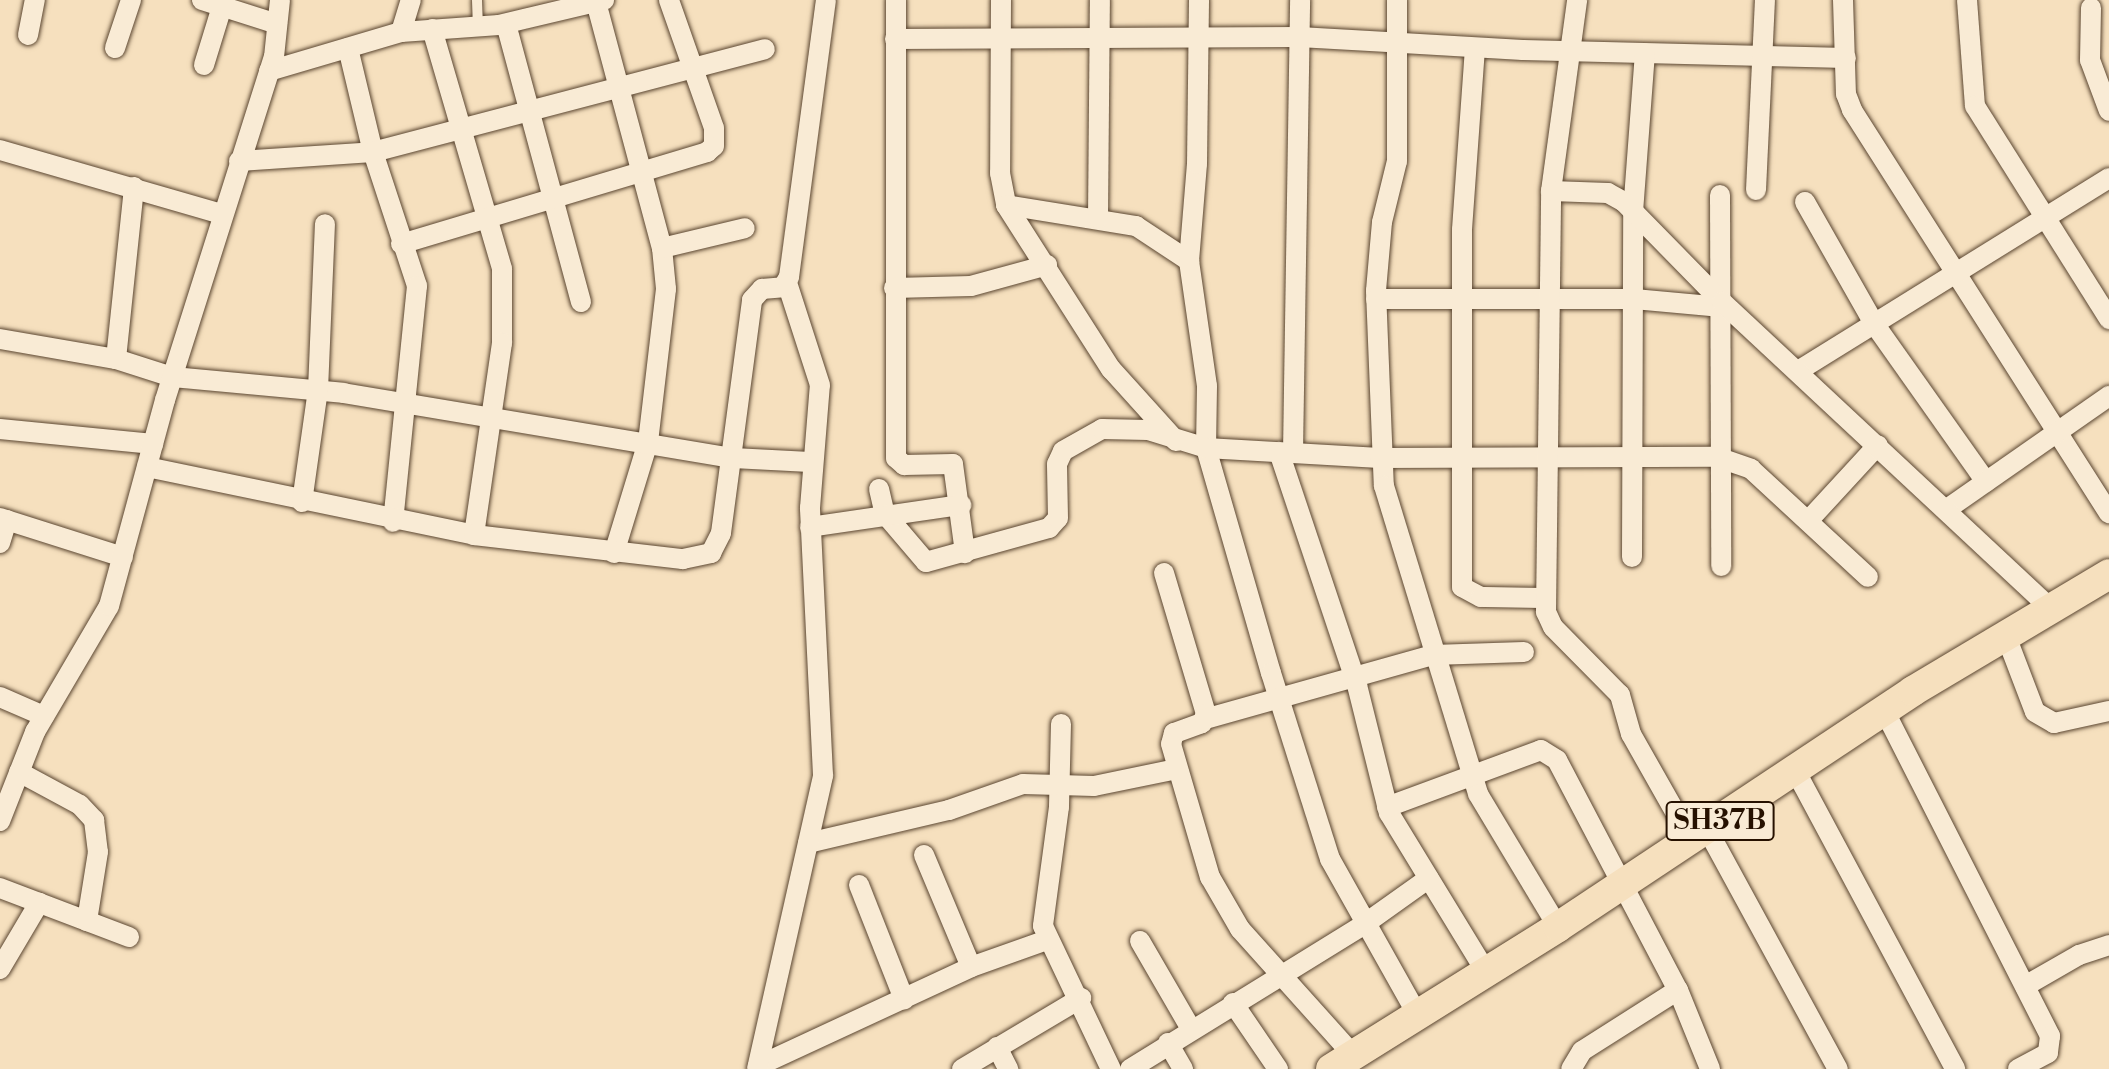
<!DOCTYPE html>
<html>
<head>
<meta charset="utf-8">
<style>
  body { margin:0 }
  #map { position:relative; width:2109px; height:1069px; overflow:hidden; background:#f6e0be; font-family:"Libre Bodoni",serif }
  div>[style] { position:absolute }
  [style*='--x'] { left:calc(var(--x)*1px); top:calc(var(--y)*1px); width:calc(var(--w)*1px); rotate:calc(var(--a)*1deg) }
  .roads { filter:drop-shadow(0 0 2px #5a4530) drop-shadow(0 0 2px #5a4530) }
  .lane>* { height:10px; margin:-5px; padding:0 5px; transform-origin:5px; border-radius:5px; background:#f9ebd5 }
  .street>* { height:20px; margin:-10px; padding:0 10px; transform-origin:10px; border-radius:10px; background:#f9ebd5 }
  .primary>* { height:30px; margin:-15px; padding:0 15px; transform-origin:15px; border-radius:15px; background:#f6e0be }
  span { translate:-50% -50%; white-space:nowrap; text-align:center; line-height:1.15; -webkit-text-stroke:8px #f9ebd5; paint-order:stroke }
  .shield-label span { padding:2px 6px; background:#f9ebd5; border:2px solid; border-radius:6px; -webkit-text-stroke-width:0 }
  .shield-label { font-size:28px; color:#261100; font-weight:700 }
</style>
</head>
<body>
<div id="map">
  <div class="roads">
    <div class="lane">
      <i style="--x:477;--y:0;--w:26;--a:88"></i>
    </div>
    <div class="street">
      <i style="--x:202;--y:0;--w:79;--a:17.7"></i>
      <i style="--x:896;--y:0;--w:458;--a:90"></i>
      <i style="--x:896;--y:458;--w:11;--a:41"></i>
      <i style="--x:904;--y:465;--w:49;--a:-1.2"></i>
      <i style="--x:953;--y:464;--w:90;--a:82.3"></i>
      <i style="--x:1001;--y:0;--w:173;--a:90.3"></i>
      <i style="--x:1000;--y:173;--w:33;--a:79"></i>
      <i style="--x:1006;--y:205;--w:132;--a:9.2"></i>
      <i style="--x:1136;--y:226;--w:64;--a:33.4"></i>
      <i style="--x:1189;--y:261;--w:126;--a:81.8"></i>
      <i style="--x:1207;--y:386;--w:62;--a:90.9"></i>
      <i style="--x:1206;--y:448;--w:234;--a:73.9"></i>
      <i style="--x:1271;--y:673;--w:195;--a:72.4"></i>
      <i style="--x:1330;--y:859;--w:178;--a:60.7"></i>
      <i style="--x:1397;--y:0;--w:161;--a:90"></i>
      <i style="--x:1397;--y:161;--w:63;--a:103.8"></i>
      <i style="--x:1382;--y:222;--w:69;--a:95"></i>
      <i style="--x:1376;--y:291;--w:195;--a:87.7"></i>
      <i style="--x:1384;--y:486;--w:322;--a:73"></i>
      <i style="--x:1478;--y:794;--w:155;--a:59"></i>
      <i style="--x:1843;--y:0;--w:94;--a:88.2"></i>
      <i style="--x:1846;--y:94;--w:17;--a:69"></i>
      <i style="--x:1852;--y:110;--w:478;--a:57.5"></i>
      <i style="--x:1967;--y:0;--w:106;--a:85.7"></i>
      <i style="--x:1975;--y:106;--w:252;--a:57.8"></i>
      <i style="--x:596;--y:2;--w:255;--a:75"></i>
      <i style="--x:662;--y:248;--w:41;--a:84.4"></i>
      <i style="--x:666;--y:289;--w:154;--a:96.7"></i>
      <i style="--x:648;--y:442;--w:116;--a:107"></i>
      <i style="--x:2091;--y:8;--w:52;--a:91.1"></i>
      <i style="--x:2090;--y:60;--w:54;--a:69.6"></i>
      <i style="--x:506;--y:24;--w:288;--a:74.9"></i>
      <i style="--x:432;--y:29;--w:250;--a:73.7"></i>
      <i style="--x:502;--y:269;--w:74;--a:90"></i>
      <i style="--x:502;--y:343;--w:194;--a:98.3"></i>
      <i style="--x:401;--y:32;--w:34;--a:-73"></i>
      <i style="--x:28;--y:35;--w:36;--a:-79"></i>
      <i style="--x:895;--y:39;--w:404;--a:-0.3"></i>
      <i style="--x:1299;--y:37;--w:224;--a:3.3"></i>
      <i style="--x:1523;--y:50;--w:323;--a:1.4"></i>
      <i style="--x:115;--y:48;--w:51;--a:-71.6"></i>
      <i style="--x:348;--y:48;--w:107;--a:76.5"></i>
      <i style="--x:373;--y:152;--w:141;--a:71.8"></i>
      <i style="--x:417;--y:286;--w:237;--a:95.8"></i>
      <i style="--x:1475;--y:48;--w:182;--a:94.1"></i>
      <i style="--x:1462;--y:230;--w:357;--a:90"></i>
      <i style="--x:1462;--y:587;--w:21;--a:28"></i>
      <i style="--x:1481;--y:597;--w:65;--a:0.9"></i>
      <i style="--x:204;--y:65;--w:68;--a:-72.9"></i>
      <i style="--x:269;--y:71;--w:138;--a:-16.5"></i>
      <i style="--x:401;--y:32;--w:98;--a:-4.1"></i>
      <i style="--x:499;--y:25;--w:108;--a:-13.4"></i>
      <i style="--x:0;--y:150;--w:231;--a:16.1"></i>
      <i style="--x:239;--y:161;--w:134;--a:-3.8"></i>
      <i style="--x:373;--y:152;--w:405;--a:-14.7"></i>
      <i style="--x:1756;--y:190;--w:190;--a:-87.3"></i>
      <i style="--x:1551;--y:191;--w:193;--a:-82.2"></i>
      <i style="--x:1720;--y:195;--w:371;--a:89.8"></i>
      <i style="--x:1805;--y:202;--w:142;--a:60.4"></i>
      <i style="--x:1875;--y:325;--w:192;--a:54.7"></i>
      <i style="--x:1006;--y:205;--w:195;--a:57.4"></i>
      <i style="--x:1111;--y:369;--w:97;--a:47.9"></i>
      <i style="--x:1098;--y:218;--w:218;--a:-89.5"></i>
      <i style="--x:401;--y:244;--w:320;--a:-16.7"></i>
      <i style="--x:707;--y:152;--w:9;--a:-41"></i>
      <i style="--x:714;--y:146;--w:18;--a:-90"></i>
      <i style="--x:714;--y:128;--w:136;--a:-109.4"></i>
      <i style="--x:662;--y:248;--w:85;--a:-13.5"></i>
      <i style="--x:1189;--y:261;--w:97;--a:-85.3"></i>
      <i style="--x:1197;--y:164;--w:164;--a:-89.3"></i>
      <i style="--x:894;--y:288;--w:77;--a:-1.5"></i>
      <i style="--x:971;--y:286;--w:79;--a:-15.4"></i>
      <i style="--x:1376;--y:299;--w:258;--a:0"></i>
      <i style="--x:1634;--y:299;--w:88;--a:5.2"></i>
      <i style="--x:0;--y:339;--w:118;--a:9.8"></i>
      <i style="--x:116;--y:359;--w:173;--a:-84"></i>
      <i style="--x:116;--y:359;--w:59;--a:17.8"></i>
      <i style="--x:172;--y:377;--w:172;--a:5.3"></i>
      <i style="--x:343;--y:393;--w:395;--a:9.5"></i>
      <i style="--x:733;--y:458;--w:77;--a:3"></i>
      <i style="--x:1798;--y:371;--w:366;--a:-31.8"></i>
      <i style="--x:0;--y:429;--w:154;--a:5.6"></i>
      <i style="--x:1279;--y:452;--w:246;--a:71.5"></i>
      <i style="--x:1357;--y:685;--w:132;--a:76"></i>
      <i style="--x:1389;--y:813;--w:186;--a:58.6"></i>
      <i style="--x:1293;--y:453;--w:453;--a:-89.1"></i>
      <i style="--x:147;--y:467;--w:334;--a:11.7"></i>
      <i style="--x:474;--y:535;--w:210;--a:6.6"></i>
      <i style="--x:683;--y:559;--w:29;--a:-12"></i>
      <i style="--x:711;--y:553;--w:22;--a:-63"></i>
      <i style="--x:721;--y:533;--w:235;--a:-82.4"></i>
      <i style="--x:752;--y:300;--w:15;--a:-48"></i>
      <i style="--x:762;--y:289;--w:21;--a:-5"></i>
      <i style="--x:783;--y:287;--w:12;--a:-59"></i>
      <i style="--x:789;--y:277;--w:279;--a:-82.4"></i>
      <i style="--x:879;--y:489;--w:26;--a:77"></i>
      <i style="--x:885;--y:514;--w:63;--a:49.5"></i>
      <i style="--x:926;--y:562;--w:128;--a:-15.5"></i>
      <i style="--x:1049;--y:528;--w:13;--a:-48"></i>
      <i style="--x:1058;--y:518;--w:54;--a:-91.1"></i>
      <i style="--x:1057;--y:464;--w:14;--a:-65"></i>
      <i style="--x:1063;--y:451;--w:45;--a:-29.4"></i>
      <i style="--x:1102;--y:429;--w:46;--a:1.2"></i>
      <i style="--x:1148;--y:430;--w:61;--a:17.2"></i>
      <i style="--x:1206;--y:448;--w:174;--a:3.3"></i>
      <i style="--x:1380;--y:458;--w:337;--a:-0.2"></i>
      <i style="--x:1717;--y:457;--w:36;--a:19"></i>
      <i style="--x:1751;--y:469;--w:159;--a:42.7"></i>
      <i style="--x:302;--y:502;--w:113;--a:-81.9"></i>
      <i style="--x:318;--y:390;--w:166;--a:-87.6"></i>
      <i style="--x:1947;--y:509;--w:198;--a:-34.9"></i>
      <i style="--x:0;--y:518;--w:129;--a:17.6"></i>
      <i style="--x:1808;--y:521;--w:103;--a:-47.4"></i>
      <i style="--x:810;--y:527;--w:153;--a:-8.3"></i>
      <i style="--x:0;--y:543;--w:24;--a:-73"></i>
      <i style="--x:1632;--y:557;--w:345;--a:-89.8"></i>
      <i style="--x:1633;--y:212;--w:159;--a:-85.7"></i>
      <i style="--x:1164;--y:573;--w:147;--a:73.4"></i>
      <i style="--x:1206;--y:714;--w:10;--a:114"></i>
      <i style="--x:1202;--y:723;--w:30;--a:160"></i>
      <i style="--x:1174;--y:733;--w:11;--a:105"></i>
      <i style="--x:1171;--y:744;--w:139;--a:73.7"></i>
      <i style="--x:1210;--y:877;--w:60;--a:60"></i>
      <i style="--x:1240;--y:929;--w:169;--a:48.1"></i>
      <i style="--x:2006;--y:636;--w:81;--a:69.1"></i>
      <i style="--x:2035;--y:712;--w:22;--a:30"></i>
      <i style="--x:2054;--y:723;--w:56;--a:-12.3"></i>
      <i style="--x:0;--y:697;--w:48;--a:23.4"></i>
      <i style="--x:1884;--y:710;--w:366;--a:63"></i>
      <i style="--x:2050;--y:1036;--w:17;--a:97"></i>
      <i style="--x:2048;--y:1053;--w:34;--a:152"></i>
      <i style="--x:1205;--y:719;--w:237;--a:-15.7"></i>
      <i style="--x:1433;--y:655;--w:91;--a:-1.9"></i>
      <i style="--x:1061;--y:724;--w:83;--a:91.4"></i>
      <i style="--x:1059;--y:807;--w:120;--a:97.7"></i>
      <i style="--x:1043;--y:926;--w:158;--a:64.6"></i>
      <i style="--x:1795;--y:770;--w:339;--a:61.8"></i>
      <i style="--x:19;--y:772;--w:69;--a:28.4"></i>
      <i style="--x:80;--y:805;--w:21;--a:47"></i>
      <i style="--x:94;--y:820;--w:32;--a:83"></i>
      <i style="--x:98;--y:852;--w:70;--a:99.1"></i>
      <i style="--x:1387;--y:807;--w:164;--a:-20.3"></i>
      <i style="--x:1541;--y:750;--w:19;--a:32"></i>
      <i style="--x:1557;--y:760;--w:260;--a:62.3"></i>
      <i style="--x:1678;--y:990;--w:114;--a:147.6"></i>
      <i style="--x:1582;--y:1051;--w:21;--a:121"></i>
      <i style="--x:0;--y:821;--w:96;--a:-68.5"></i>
      <i style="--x:35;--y:732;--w:146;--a:-59.6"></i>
      <i style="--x:109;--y:606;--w:213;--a:-74.8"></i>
      <i style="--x:165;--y:400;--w:360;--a:-72.4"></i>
      <i style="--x:274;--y:57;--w:57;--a:-84"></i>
      <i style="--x:1707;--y:829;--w:273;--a:61.4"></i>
      <i style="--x:1691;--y:840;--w:122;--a:-119.5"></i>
      <i style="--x:1631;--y:734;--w:41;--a:-105.8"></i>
      <i style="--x:1620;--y:695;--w:95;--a:-134.6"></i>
      <i style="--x:1553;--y:627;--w:17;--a:-115"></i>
      <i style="--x:1546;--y:612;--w:421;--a:-89.3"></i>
      <i style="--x:1551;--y:191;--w:57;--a:2"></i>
      <i style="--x:1608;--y:193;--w:18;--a:29"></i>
      <i style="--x:1624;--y:202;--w:140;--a:45.6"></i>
      <i style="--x:1722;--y:302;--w:450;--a:43"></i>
      <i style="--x:808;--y:843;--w:145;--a:-13.2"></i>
      <i style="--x:949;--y:810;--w:78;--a:-19.4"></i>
      <i style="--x:1023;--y:784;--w:71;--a:1.6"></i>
      <i style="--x:1094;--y:786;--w:85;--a:-11.6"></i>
      <i style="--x:924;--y:855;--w:121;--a:67.2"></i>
      <i style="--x:859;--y:885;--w:123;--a:68.5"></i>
      <i style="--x:0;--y:888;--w:138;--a:20.8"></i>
      <i style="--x:1140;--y:941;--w:102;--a:59.9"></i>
      <i style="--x:0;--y:969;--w:77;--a:-59.4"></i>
      <i style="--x:2025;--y:986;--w:62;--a:-29.9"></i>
      <i style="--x:2079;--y:955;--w:32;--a:-18"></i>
      <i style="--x:1678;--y:990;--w:85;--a:67.9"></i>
      <i style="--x:1233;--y:1003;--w:80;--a:55.7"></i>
      <i style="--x:1168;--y:1043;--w:30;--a:60"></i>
      <i style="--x:997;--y:1047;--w:25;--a:63"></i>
      <i style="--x:758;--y:1066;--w:235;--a:-24.9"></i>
      <i style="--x:971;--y:967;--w:81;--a:-19.6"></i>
      <i style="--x:757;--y:1069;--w:301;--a:-77.3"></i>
      <i style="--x:823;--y:775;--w:267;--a:-92.8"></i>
      <i style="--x:810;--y:508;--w:123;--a:-85.4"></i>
      <i style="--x:820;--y:385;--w:107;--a:-107.9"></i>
      <i style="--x:962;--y:1069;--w:139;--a:-30.8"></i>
      <i style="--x:1130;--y:1069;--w:278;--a:-31.7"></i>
      <i style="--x:1366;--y:923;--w:77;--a:-35.5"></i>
    </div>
    <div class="primary">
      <i style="--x:1331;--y:1069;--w:268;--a:-32"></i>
      <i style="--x:1558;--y:927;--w:426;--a:-33.6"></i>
      <i style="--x:1913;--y:691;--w:228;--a:-30.8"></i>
    </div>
  </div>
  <div class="shield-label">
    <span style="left:1720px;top:821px">SH37B</span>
  </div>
</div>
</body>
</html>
